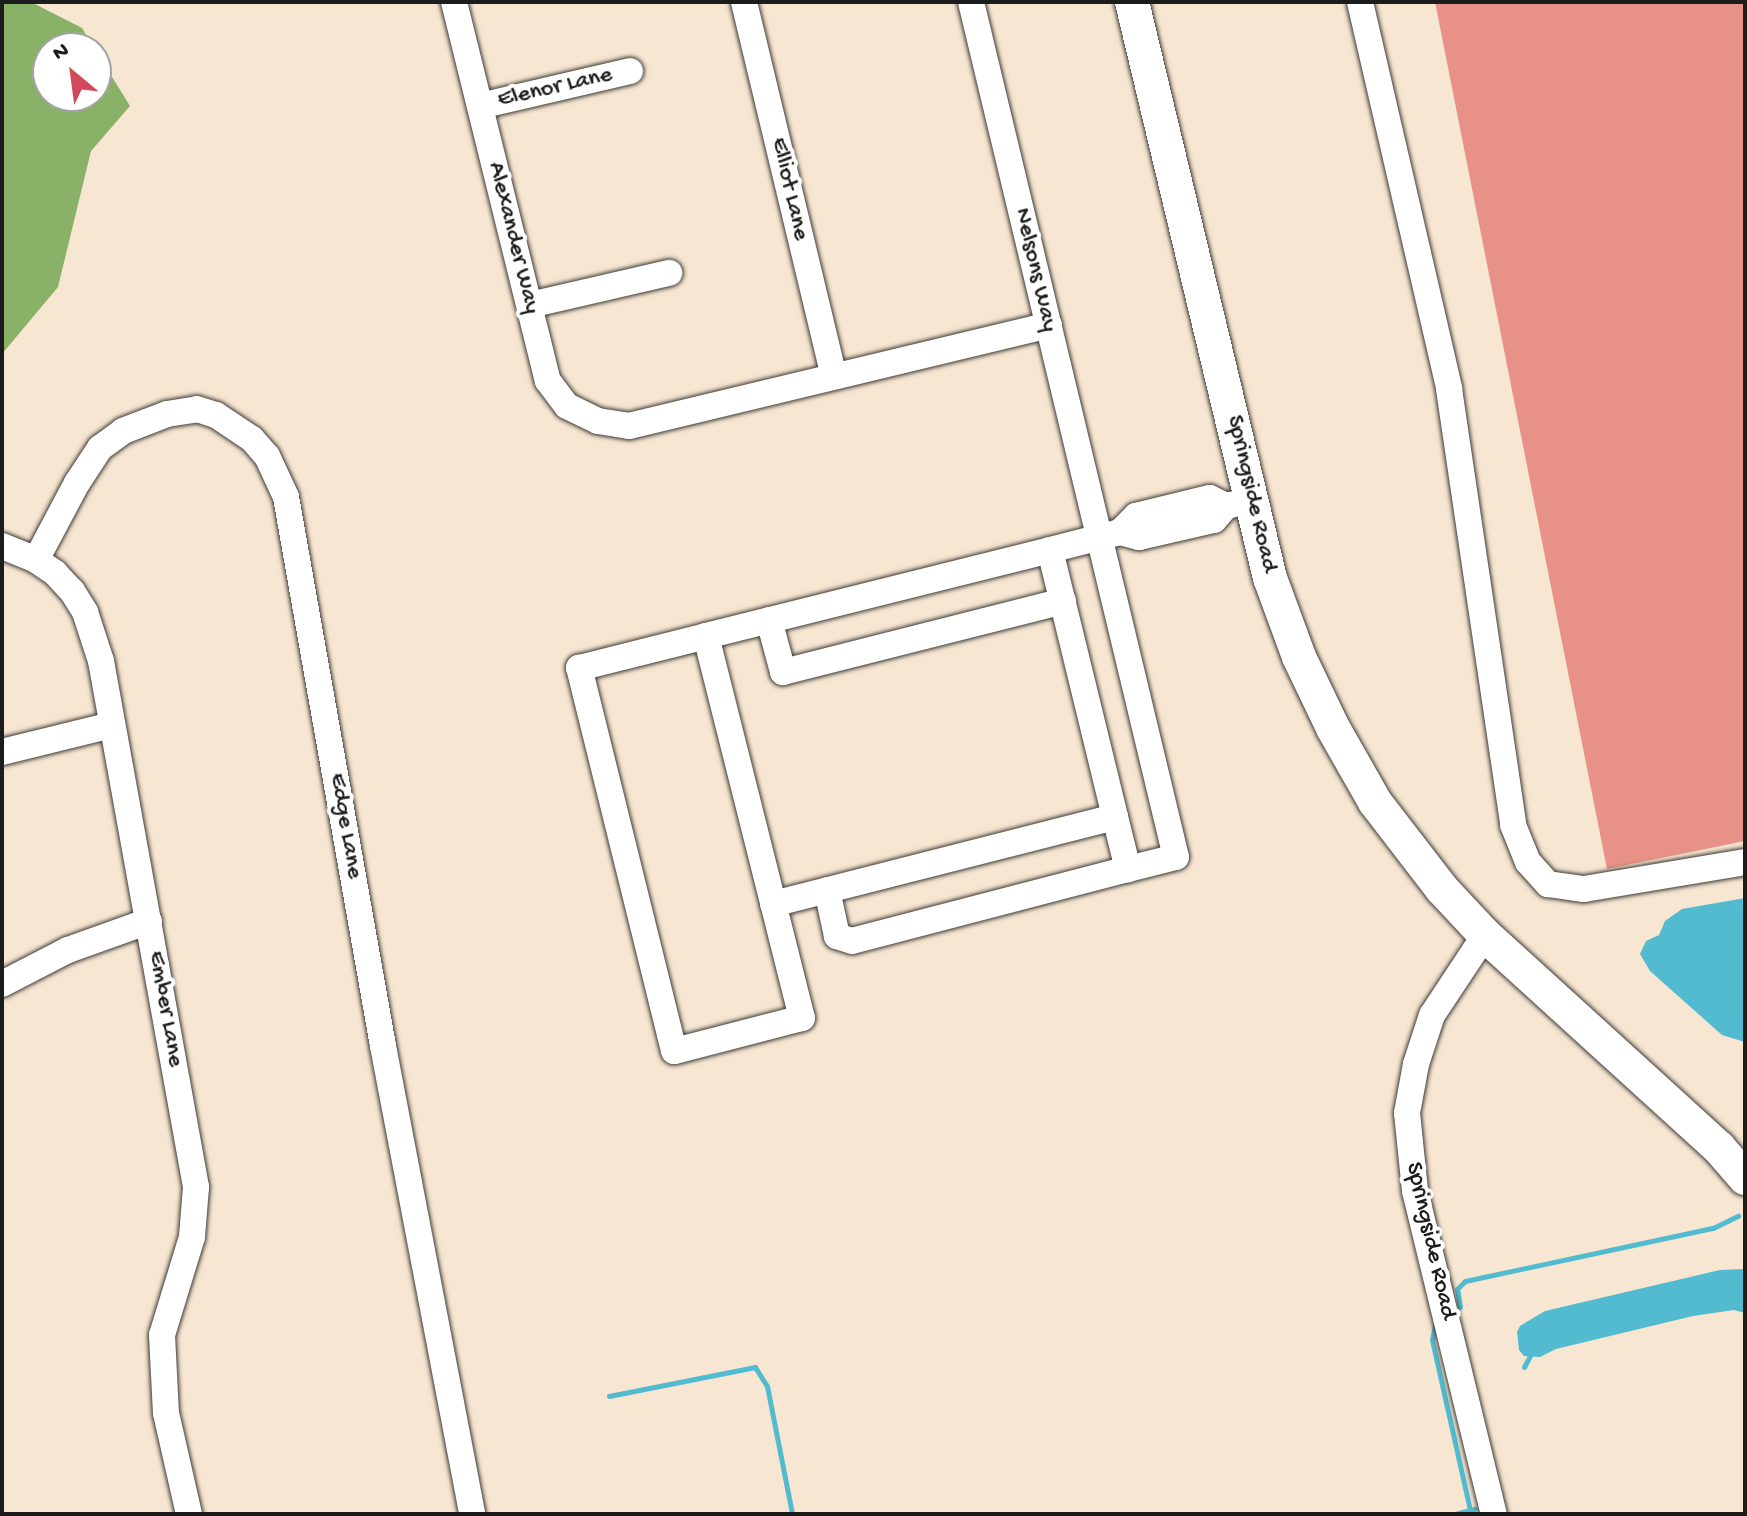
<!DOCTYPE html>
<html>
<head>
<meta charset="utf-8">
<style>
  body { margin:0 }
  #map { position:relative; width:1747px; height:1516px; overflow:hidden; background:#f7e6d1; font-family:"Gochi Hand",sans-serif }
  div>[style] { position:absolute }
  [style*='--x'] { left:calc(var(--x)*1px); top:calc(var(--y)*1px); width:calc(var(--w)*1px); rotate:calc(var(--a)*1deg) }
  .forest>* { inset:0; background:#89b167 }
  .water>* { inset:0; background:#52bbcf }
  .stream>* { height:5px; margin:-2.5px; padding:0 2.5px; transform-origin:2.5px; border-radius:2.5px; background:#52bbcf }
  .building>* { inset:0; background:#e89188 }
  .roads { filter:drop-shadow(0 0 2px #3d3a37) drop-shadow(0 0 2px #3d3a37) }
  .minor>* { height:26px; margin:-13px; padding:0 13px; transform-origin:13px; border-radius:13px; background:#fff }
  .major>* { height:34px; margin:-17px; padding:0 17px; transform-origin:17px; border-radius:17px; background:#fff }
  span { translate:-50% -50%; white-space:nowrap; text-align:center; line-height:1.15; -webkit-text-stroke:8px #fff; paint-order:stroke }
  .street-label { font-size:24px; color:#1c1c1c }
  .frame { position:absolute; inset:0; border:4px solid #1c1c1c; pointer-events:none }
  .north { position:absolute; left:32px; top:32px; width:80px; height:80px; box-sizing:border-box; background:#fff; border:2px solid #a4a4a4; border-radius:50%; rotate:331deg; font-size:22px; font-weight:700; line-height:32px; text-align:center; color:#1c1c1c }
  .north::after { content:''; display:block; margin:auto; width:28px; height:36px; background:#d1495b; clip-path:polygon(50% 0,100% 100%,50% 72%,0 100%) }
</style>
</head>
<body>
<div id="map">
  <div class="forest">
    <i style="clip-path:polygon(2px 2px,31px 2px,82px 28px,94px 48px,48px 48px,48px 96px,96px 96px,96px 51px,130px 106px,91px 151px,58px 287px,2px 354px)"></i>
  </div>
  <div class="water">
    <i style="clip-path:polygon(1745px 898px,1745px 1042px,1722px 1035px,1650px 971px,1640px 954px,1646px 941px,1659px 935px,1665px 921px,1682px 909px)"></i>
    <i style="clip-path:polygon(1745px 1269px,1745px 1313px,1734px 1310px,1693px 1316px,1556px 1349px,1540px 1357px,1524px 1356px,1519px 1350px,1517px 1332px,1520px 1326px,1545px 1311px,1720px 1270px)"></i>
  </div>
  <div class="stream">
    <i style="--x:1460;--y:1307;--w:18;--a:-99"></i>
    <i style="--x:1457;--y:1289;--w:11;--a:-45"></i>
    <i style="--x:1465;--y:1281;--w:254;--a:-12.1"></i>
    <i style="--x:1713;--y:1228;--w:28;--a:-26"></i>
    <i style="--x:1435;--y:1325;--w:15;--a:101"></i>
    <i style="--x:1432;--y:1340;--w:174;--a:77.4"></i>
    <i style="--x:1524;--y:1367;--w:17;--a:-62"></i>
    <i style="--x:609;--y:1396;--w:149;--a:-11.2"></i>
    <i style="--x:755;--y:1367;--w:22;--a:58"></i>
    <i style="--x:767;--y:1386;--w:130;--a:78.9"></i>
    <i style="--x:1455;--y:1514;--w:20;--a:-15"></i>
  </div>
  <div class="building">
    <i style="clip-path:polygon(1435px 2px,1745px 2px,1745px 841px,1607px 869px)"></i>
  </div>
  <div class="roads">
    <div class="minor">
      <i style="--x:454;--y:2;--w:390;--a:76.1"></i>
      <i style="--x:548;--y:381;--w:31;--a:53"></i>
      <i style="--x:567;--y:406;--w:34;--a:26"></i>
      <i style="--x:598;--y:421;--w:31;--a:9"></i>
      <i style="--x:629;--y:426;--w:432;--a:-13.5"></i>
      <i style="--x:744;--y:2;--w:385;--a:76.5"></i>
      <i style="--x:971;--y:2;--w:879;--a:76.52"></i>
      <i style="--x:1176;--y:857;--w:49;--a:166"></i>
      <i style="--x:1360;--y:2;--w:397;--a:77"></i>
      <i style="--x:1449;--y:389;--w:441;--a:81.6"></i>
      <i style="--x:1513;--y:825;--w:40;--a:68"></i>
      <i style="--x:1528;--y:862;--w:30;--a:48"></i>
      <i style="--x:1548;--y:884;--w:36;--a:8"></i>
      <i style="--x:1584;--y:889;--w:163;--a:-9.5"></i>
      <i style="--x:480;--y:106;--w:154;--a:-13.1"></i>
      <i style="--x:530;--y:305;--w:143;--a:-13"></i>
      <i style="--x:1120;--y:532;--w:23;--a:-45"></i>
      <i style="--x:1136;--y:516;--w:76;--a:-13.7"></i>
      <i style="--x:1210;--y:498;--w:18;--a:27"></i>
      <i style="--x:2;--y:546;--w:37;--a:22"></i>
      <i style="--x:36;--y:560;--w:23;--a:34"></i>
      <i style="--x:55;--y:573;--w:25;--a:47"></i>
      <i style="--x:72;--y:591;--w:25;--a:58"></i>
      <i style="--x:85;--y:612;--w:52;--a:71.9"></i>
      <i style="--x:101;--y:661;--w:535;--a:79.76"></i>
      <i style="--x:196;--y:1187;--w:50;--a:94.6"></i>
      <i style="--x:192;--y:1237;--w:102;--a:107"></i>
      <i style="--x:162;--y:1335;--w:78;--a:87.1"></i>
      <i style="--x:166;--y:1413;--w:104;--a:77.2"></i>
      <i style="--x:1050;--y:550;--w:275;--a:76.3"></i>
      <i style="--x:36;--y:560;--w:87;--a:-62"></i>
      <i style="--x:77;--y:483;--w:42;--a:-56.7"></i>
      <i style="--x:100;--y:448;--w:29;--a:-36"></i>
      <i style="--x:123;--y:431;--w:47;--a:-21.1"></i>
      <i style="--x:167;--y:414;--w:30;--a:-9"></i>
      <i style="--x:197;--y:409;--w:20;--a:18"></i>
      <i style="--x:216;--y:415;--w:43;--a:33.7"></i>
      <i style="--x:252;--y:439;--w:23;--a:49"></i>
      <i style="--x:267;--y:456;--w:45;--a:65.1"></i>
      <i style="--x:286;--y:497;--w:558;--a:79.98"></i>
      <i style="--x:383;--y:1046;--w:476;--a:79.2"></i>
      <i style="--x:769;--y:620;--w:54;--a:74.9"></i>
      <i style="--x:783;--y:672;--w:289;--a:-14.2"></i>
      <i style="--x:706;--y:636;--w:394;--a:75.9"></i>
      <i style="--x:802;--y:1018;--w:132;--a:165.5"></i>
      <i style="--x:674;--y:1051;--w:395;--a:-103.9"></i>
      <i style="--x:579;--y:668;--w:131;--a:-14.1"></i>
      <i style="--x:706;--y:636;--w:355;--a:-14"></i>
      <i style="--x:1050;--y:550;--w:72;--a:-14.4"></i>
      <i style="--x:1120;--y:532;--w:20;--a:15"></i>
      <i style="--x:1139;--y:537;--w:77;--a:-12.8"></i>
      <i style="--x:1214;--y:520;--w:18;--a:-49"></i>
      <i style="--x:1226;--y:506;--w:27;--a:-13"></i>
      <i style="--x:2;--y:752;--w:113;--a:-13.8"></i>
      <i style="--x:773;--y:904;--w:353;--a:-14.3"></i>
      <i style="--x:1115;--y:817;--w:54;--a:76"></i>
      <i style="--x:1128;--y:869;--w:285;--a:165.4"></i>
      <i style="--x:852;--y:941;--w:16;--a:-162"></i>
      <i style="--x:837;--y:936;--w:47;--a:-102.3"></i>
      <i style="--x:1485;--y:935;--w:96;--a:123.5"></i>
      <i style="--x:1432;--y:1015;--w:52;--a:108.1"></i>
      <i style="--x:1416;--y:1064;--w:50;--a:100.4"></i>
      <i style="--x:1407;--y:1113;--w:78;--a:84.1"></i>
      <i style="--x:1415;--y:1191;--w:333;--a:76.3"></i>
      <i style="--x:2;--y:984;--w:74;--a:-27.3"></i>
      <i style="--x:68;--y:950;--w:86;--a:-19.7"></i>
    </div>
    <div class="major">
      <i style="--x:1132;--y:2;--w:592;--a:76.53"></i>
      <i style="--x:1270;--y:578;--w:84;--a:69.8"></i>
      <i style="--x:1299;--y:657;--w:79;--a:64.4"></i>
      <i style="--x:1333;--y:728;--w:85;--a:60.4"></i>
      <i style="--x:1375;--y:802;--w:110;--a:52.4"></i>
      <i style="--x:1442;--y:889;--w:63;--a:46.9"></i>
      <i style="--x:1485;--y:935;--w:316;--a:42.3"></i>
      <i style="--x:1719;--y:1148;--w:40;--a:49"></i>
    </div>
  </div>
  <div class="street-label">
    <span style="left:555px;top:88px;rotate:-13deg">Elenor Lane</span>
    <span style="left:789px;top:189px;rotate:77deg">Elliot Lane</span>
    <span style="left:513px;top:238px;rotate:76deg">Alexander Way</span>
    <span style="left:1035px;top:270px;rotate:77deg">Nelsons Way</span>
    <span style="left:1251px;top:494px;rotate:77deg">Springside Road</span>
    <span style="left:345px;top:826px;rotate:80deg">Edge Lane</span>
    <span style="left:165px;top:1009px;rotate:80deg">Ember Lane</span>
    <span style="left:1430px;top:1241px;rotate:77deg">Springside Road</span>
  </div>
  <div class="frame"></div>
  <div class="north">N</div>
</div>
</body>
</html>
